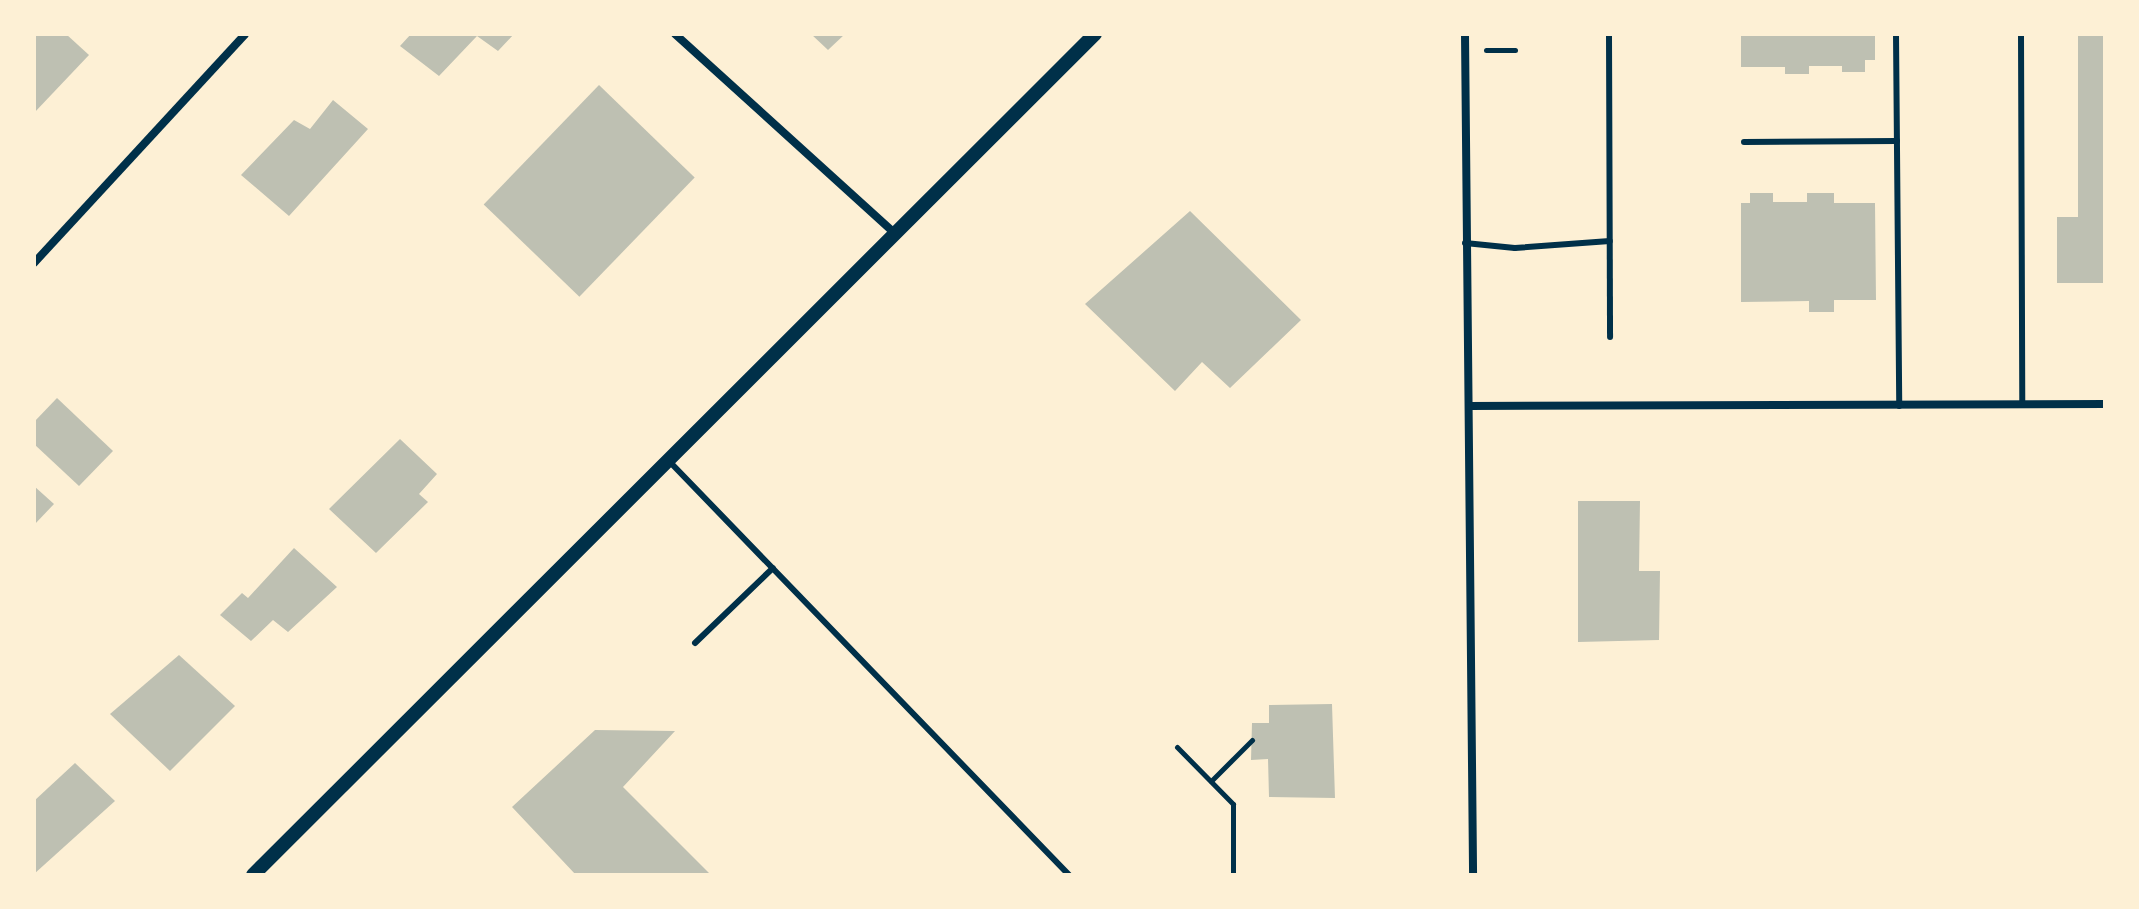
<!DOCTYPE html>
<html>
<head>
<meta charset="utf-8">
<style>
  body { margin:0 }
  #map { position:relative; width:2139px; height:909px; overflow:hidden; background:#fdf0d5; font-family:"Space Grotesk",sans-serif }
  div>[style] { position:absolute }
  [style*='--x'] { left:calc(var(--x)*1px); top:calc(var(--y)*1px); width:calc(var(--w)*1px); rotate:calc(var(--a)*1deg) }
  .building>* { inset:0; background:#bec0b2; transform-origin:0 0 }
  .path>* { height:5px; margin:-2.5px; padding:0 2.5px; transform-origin:2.5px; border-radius:2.5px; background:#003049 }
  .service>* { height:6px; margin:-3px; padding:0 3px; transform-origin:3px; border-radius:3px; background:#003049 }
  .minor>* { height:8px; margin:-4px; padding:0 4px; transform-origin:4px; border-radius:4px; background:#003049 }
  .tertiary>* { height:14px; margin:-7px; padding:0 7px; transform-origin:7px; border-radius:7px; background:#003049 }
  span { translate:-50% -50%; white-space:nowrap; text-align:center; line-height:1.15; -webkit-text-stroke:7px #fdf0d5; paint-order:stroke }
  .frame { position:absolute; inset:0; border:36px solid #fdf0d5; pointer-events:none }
</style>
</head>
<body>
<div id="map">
  <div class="building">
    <i style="clip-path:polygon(34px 34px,66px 34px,89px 55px,34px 113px)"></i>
    <i style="clip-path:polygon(411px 34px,514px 34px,498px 51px,477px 36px,439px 76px,400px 46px)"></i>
    <i style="clip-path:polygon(811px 34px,845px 34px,828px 50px)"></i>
    <i style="clip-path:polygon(1741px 34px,1875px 34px,1875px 60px,1865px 60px,1865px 72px,1842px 72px,1842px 66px,1809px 66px,1809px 74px,1785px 74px,1785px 67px,1741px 67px)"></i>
    <i style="clip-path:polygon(2078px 34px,2105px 34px,2105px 283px,2057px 283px,2057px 217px,2078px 217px)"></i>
    <i style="left:599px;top:85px;width:133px;height:166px;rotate:44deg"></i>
    <i style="clip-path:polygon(333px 100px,368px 129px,289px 216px,241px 175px,294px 120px,310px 129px)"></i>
    <i style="clip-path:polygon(1750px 193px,1773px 193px,1773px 202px,1807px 202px,1807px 193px,1834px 193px,1834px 203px,1875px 203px,1876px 300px,1834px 300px,1834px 312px,1809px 312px,1809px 301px,1741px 302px,1741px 203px,1750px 203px)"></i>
    <i style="clip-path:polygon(1190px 211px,1301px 320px,1230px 388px,1202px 362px,1175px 391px,1085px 304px)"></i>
    <i style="clip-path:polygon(57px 398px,113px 451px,79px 486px,34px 444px,34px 422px)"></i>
    <i style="clip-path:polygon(400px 439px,437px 474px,419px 494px,428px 502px,376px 553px,329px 509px)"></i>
    <i style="clip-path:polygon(34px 486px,54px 504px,34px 525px)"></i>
    <i style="clip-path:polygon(1578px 501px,1640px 501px,1639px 571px,1660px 571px,1659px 640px,1578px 642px)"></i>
    <i style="clip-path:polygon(294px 548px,337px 587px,288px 632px,273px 620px,251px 641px,220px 615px,242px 593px,248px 598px)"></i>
    <i style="clip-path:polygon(179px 655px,235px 706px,170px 771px,110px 714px)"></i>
    <i style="clip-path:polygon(1332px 704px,1335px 798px,1269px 797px,1268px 759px,1251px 760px,1252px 723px,1269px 723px,1269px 705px)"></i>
    <i style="clip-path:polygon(595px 730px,675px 731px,623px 787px,711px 875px,576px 875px,512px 807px)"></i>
    <i style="clip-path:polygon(75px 763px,115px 801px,34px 874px,34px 801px)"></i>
  </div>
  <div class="path">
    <i style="--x:1486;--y:50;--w:29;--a:0"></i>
    <i style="--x:1177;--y:747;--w:80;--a:45.5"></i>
    <i style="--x:1233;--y:804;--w:71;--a:90"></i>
    <i style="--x:1211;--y:781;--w:58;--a:-45"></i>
  </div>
  <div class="service">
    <i style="--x:1896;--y:34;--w:372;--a:89.5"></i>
    <i style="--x:2021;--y:34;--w:371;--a:89.8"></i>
    <i style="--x:1609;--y:35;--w:302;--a:89.8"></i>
    <i style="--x:1744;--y:142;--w:153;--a:-0.4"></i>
    <i style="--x:1465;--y:243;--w:50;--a:5.7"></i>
    <i style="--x:1515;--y:248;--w:95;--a:-4.2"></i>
    <i style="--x:668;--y:460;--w:577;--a:45.98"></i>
    <i style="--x:695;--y:643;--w:108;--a:-43.9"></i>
  </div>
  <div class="minor">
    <i style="--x:675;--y:34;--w:294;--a:42.2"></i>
    <i style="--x:1465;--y:34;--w:841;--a:89.45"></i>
    <i style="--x:34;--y:263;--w:311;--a:-47.3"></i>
    <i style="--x:1469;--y:406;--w:636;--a:-0.18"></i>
  </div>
  <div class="tertiary">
    <i style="--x:253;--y:875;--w:1190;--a:-44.97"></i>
  </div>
  <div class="frame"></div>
</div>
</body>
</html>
